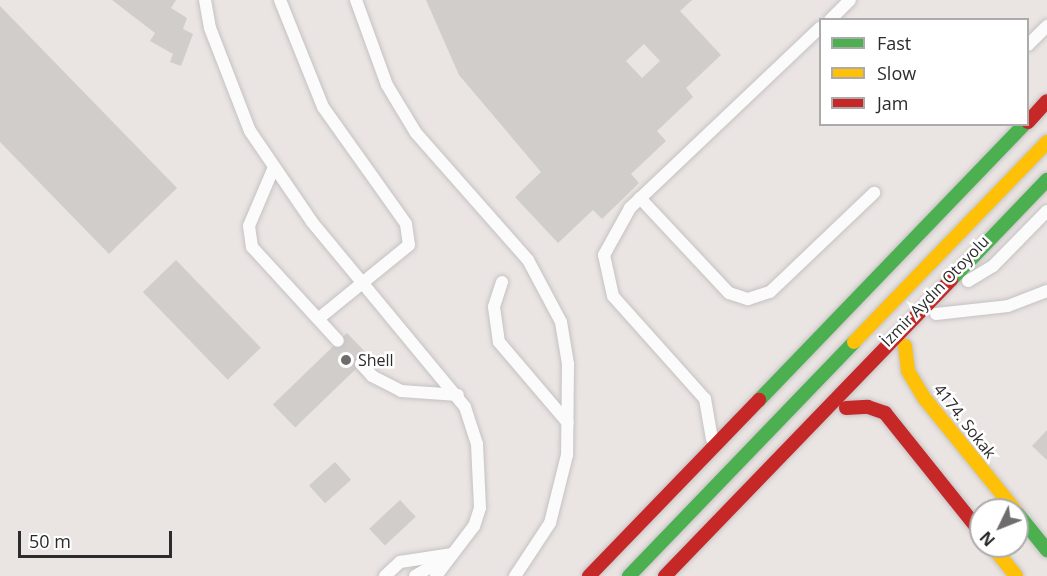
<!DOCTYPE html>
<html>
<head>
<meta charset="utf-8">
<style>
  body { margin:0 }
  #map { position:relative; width:1047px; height:576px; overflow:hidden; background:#eae4e2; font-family:"Open Sans",sans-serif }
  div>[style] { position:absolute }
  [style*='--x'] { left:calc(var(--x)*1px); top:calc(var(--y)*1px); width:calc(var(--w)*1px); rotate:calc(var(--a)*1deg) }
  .building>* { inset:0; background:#d1cdcb; transform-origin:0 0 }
  .roads { filter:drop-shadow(0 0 2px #c4c2c3) drop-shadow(0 0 2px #c4c2c3) }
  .lane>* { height:12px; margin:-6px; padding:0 6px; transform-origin:6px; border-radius:6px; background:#fcfbfb }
  .fast>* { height:14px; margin:-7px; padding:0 7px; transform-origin:7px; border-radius:7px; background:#4caf50 }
  .slow>* { height:14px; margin:-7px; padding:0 7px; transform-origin:7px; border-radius:7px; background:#ffc107 }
  .jam>* { height:14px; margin:-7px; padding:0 7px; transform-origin:7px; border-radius:7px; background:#c62828 }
  .dots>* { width:16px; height:16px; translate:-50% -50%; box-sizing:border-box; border:3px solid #fff; border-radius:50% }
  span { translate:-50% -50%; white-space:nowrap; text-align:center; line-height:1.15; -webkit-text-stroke:5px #fff; paint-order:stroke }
  .street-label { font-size:16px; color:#2c2c2c }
  .poi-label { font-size:16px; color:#2c2c2c }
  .left { translate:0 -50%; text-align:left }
  .legend { position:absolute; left:819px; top:18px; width:210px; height:108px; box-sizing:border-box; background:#fff; border:2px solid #ababab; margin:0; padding:8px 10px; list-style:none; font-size:18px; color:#2c2c2c }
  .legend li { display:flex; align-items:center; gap:12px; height:30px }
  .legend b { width:30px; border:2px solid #ababab }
  .north { position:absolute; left:969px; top:498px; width:60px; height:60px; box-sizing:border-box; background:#fff; border:2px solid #ababab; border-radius:50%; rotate:227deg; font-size:16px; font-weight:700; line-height:24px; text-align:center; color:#2c2c2c }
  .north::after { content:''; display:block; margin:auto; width:21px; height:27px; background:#6e6c6c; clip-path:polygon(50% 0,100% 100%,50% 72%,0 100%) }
  .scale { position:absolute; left:18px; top:531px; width:154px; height:27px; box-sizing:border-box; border:3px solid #2c2c2c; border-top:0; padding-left:8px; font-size:18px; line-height:21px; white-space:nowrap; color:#2c2c2c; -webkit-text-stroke:4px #fff; paint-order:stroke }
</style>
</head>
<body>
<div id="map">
  <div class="building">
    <i style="clip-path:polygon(112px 0,176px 0,171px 8px,187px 18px,183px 29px,193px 34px,181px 66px,170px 62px,173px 54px,150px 41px,155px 33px)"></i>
    <i style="clip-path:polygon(evenodd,426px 0,692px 0,680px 11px,721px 55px,686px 88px,693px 97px,657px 131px,666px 141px,631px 174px,639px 183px,602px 219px,593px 210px,558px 243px,515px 197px,541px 172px,459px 75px,426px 0,644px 44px,660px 61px,642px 78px,626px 61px,644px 44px)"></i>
    <i style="clip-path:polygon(0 6px,177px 188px,109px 254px,0 142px)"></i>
    <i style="left:176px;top:260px;width:122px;height:46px;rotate:46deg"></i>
    <i style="left:347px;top:333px;width:32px;height:103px;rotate:46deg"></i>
    <i style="clip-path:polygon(1047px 430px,1047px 460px,1032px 446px)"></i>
    <i style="left:335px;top:462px;width:24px;height:35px;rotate:48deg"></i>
    <i style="left:400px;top:500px;width:23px;height:42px;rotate:47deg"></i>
  </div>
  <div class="roads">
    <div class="lane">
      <i style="--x:205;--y:0;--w:28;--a:80"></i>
      <i style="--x:210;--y:28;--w:110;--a:68.8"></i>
      <i style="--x:250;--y:131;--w:110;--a:55.7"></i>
      <i style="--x:312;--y:222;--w:240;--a:50.4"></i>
      <i style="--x:465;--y:407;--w:39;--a:72"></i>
      <i style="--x:477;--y:444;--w:64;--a:87.3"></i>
      <i style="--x:480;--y:508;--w:19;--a:108"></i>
      <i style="--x:474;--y:526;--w:63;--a:127.2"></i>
      <i style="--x:280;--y:0;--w:115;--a:68.1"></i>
      <i style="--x:323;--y:107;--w:143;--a:54.6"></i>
      <i style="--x:406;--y:224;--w:21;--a:82"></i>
      <i style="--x:409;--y:245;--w:117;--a:140.9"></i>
      <i style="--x:356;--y:0;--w:90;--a:70"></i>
      <i style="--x:387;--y:85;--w:56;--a:58.9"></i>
      <i style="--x:416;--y:133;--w:169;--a:48.6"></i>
      <i style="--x:528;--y:260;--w:70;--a:62"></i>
      <i style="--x:561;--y:322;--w:43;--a:80.5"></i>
      <i style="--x:568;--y:364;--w:91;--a:90.6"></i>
      <i style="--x:567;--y:455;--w:70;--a:104"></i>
      <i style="--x:550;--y:523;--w:64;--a:123.4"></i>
      <i style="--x:830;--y:20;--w:28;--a:-45"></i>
      <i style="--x:1028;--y:45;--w:27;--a:-45"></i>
      <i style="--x:274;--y:167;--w:64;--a:113"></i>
      <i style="--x:249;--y:226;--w:21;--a:82"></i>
      <i style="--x:252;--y:247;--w:127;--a:47.5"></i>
      <i style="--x:640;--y:198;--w:130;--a:46.9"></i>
      <i style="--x:729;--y:293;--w:20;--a:18"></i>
      <i style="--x:748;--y:299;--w:23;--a:-18"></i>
      <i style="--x:770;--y:292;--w:144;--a:-43.6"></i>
      <i style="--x:968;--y:281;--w:29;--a:-31"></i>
      <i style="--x:993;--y:266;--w:77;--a:-45.5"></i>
      <i style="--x:502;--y:282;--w:26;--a:108"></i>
      <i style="--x:494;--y:307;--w:35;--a:82"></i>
      <i style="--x:499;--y:342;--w:106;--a:49.6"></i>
      <i style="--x:936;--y:314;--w:72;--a:-6.3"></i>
      <i style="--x:1008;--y:306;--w:42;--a:-21"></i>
      <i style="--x:361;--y:364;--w:16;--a:47"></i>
      <i style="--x:372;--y:376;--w:33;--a:27"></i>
      <i style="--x:401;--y:391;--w:57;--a:4"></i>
      <i style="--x:712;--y:439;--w:41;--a:-99.9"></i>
      <i style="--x:705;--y:399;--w:138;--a:-131.8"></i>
      <i style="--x:613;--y:296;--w:42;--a:-102.4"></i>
      <i style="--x:604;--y:255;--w:54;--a:-61"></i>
      <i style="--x:630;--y:208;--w:262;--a:-43.5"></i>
      <i style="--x:385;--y:576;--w:21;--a:-43"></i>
      <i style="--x:400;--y:562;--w:53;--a:-8.7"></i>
      <i style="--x:415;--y:576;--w:36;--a:-30"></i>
    </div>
    <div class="fast">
      <i style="--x:951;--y:280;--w:139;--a:-46.2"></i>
      <i style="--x:759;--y:400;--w:383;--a:-46.1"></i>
      <i style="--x:1017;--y:513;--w:48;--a:51"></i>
      <i style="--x:629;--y:576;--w:325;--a:-46.1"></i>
    </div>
    <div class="slow">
      <i style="--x:854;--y:342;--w:278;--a:-46"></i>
      <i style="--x:905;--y:346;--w:25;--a:83"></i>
      <i style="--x:908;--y:371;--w:33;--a:59"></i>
      <i style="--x:925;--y:399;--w:143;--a:51"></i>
      <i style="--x:992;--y:546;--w:38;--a:51"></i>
    </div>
    <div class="jam">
      <i style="--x:1028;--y:122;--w:28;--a:-48"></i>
      <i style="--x:846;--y:408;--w:22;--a:-3"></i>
      <i style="--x:868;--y:407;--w:18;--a:19"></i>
      <i style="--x:885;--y:413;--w:154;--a:51.3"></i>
      <i style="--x:589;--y:576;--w:245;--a:-46"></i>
      <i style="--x:665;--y:576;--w:412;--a:-46"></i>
    </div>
  </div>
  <div class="dots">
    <i style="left:346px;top:360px;background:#6e6c6c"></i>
  </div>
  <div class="street-label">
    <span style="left:935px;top:291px;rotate:-46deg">İzmir Aydın Otoyolu</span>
    <span style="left:965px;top:421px;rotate:52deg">4174. Sokak</span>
  </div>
  <div class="poi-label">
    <span class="left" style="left:358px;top:360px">Shell</span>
  </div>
  <ul class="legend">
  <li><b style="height:8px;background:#4caf50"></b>Fast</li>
  <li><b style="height:8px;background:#ffc107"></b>Slow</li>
  <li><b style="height:8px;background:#c62828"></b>Jam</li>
  </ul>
  <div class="north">N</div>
  <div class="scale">50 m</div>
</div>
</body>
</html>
